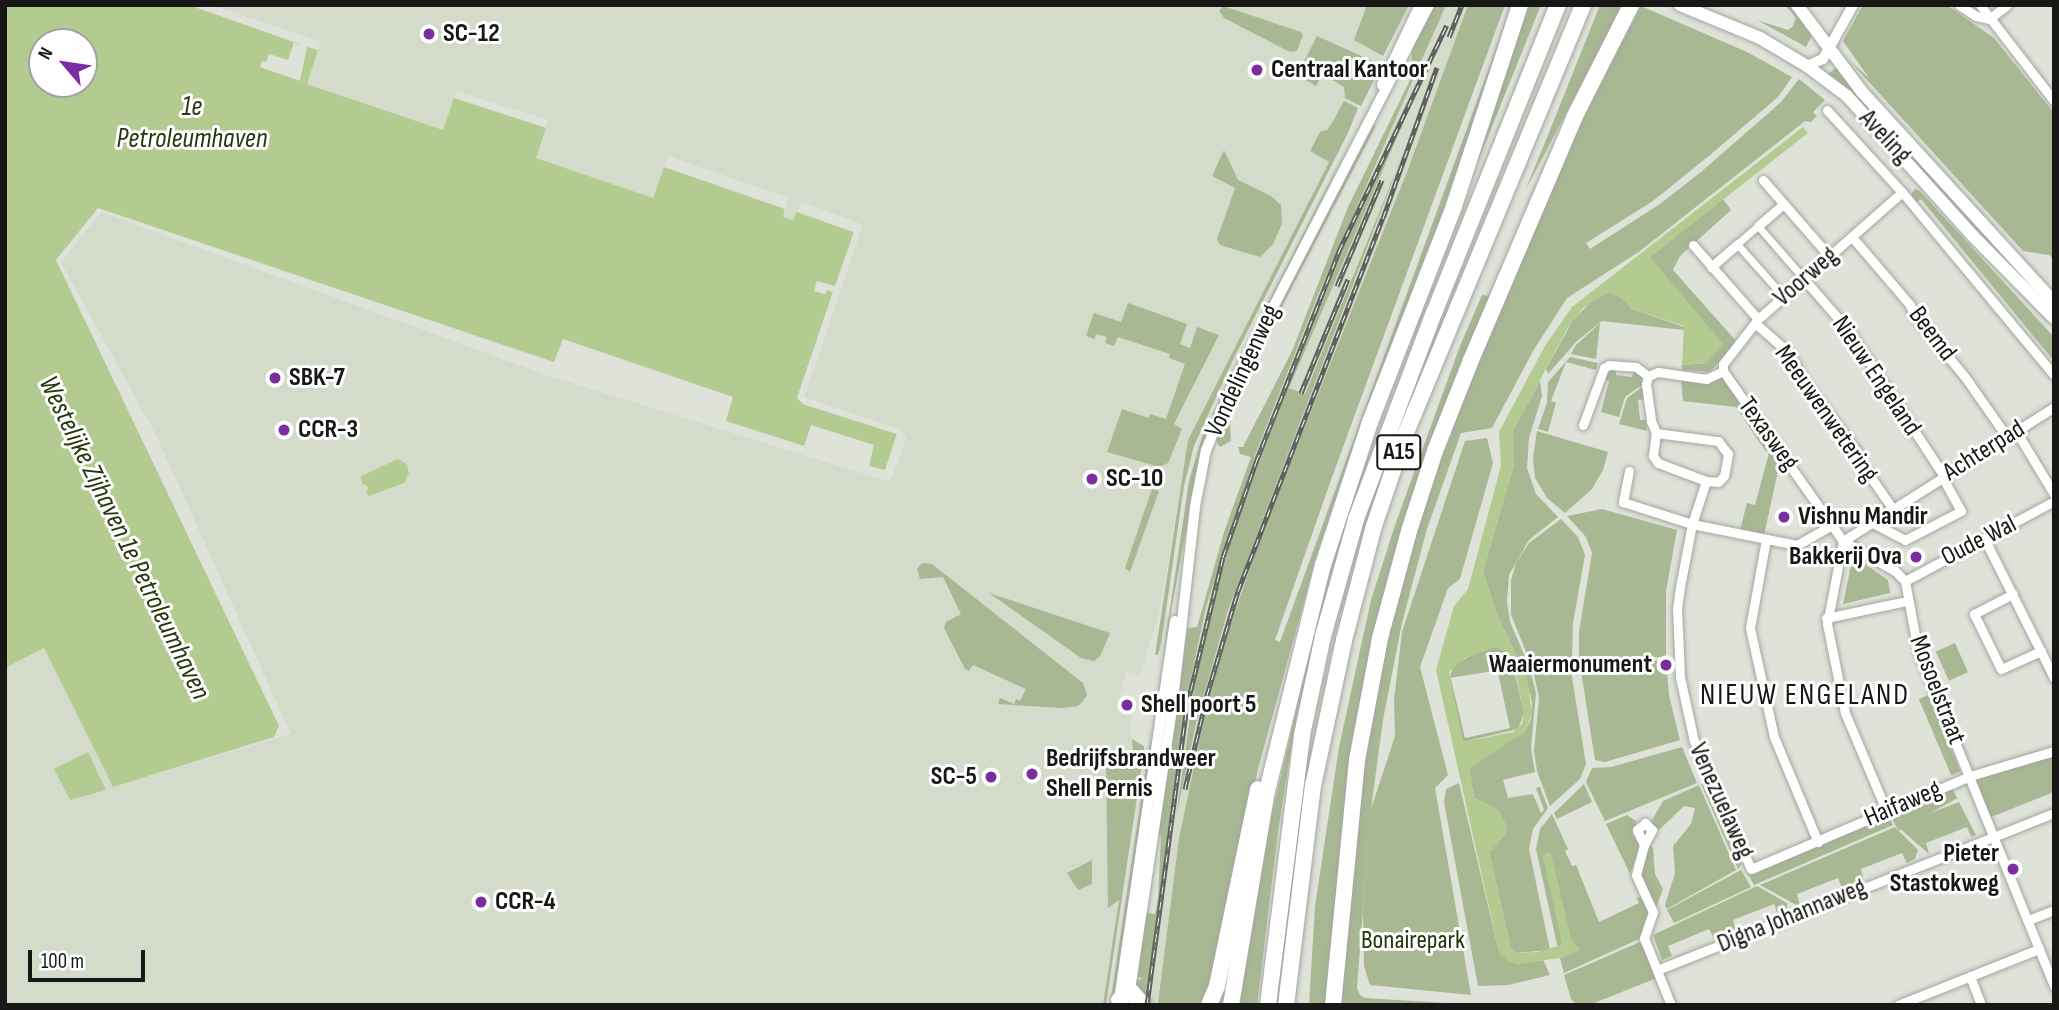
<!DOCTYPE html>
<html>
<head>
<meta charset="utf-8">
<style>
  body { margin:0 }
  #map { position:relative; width:2059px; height:1010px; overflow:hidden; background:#dee2d9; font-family:"Sofia Sans Condensed",sans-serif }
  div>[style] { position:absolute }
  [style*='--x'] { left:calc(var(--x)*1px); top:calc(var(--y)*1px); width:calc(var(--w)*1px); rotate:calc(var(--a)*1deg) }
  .built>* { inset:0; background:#d4dbca }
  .green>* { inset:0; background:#a8b893; transform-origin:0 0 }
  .water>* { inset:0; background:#b3cb91 }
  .pier>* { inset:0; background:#dee2d9 }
  .roads { filter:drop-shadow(0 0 2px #a3a79e) drop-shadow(0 0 2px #a3a79e) }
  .pedestrian>* { height:7px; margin:-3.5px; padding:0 3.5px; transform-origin:3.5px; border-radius:3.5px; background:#fff }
  .minor>* { height:9px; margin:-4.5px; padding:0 4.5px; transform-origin:4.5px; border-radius:4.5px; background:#fff }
  .tertiary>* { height:10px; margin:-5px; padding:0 5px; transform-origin:5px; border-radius:5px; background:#fff }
  .secondary>* { height:12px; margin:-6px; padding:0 6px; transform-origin:6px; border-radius:6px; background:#fff }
  .motorway>* { height:16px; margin:-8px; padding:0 8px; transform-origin:8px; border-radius:8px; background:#fff }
  .rail>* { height:5px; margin-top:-2.5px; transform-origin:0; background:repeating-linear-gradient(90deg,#fff 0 8px,#5f615c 0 16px); box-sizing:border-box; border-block:2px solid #5f615c }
  .dots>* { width:19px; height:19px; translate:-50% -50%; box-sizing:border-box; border:4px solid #fff; border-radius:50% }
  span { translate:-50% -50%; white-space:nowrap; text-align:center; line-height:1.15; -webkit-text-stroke:6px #fff; paint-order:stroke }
  .shield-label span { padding:2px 5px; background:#fff; border:2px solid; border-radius:5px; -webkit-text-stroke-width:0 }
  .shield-label { font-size:24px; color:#171815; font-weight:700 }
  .poi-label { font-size:26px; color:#171815; font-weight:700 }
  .left { translate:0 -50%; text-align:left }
  .right { translate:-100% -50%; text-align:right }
  .street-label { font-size:26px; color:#171815 }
  .park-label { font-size:26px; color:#263409 }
  .water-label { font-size:28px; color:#28360b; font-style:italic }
  .quarter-label { font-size:30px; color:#171815; letter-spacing:2px }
  .frame { position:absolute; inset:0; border:7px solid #171815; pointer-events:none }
  .north { position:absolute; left:28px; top:28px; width:70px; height:70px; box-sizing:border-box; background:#fff; border:2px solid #a2a3a1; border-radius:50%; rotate:299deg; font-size:19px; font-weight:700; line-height:28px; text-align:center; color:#171815 }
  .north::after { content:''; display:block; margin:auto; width:24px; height:32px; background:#7a2d9f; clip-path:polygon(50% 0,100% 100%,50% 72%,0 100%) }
  .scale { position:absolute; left:28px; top:950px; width:117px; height:32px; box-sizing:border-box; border:4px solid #171815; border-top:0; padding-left:9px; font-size:21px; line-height:24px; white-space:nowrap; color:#171815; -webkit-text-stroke:5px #fff; paint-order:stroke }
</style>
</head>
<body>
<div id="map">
  <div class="built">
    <i style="clip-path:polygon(213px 5px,1409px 5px,1188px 440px,1160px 610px,1140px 675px,1127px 671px,1119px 696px,1131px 700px,1132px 813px,1103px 1005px,5px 1005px,5px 668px,44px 648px,113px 787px,291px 734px,156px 435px,61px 262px,101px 212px,546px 375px,890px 482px,906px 438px,901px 430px,804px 397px,862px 228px,859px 223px,801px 202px,794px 221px,783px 217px,789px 198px,668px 156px,653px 198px,536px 158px,548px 120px,457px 91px,443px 130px,307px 84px,321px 42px)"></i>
    <i style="clip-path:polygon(1442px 5px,1468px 5px,1407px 172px,1262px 534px,1209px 696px,1179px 838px,1158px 1003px,1152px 1002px,1143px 999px,1159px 892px,1167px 794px,1197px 630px,1246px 472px,1348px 213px,1400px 109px)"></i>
  </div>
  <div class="green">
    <i style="clip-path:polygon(1367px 5px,1409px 5px,1383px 56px,1354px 40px)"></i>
    <i style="clip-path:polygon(1432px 5px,1446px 5px,1318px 295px,1257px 450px,1206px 607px,1183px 715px,1146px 1000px,1136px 990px,1134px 978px,1141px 980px,1141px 977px,1134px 977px,1142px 912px,1155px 914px,1158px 897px,1161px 836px,1155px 834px,1188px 628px,1197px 627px,1224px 532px,1251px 457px,1240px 454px,1238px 447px,1243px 447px,1292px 351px,1348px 207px,1411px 78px,1412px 48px)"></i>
    <i style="clip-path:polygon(1468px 5px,1505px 5px,1331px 480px,1275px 640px,1280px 642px,1512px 5px,1502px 44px,1437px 227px,1359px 429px,1317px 554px,1258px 769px,1207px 1000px,1201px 1005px,1158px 1003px,1179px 838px,1209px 696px,1228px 632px,1262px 534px,1407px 172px)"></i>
    <i style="clip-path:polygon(1528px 5px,1541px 5px,1457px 213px,1505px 67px)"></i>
    <i style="clip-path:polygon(1600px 5px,1623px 5px,1525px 191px,1548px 135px)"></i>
    <i style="clip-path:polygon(1785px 5px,1791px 5px,1812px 35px,1806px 47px,1757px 20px,1788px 30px,1793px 26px,1796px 17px)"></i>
    <i style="clip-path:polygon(1863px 5px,1947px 5px,1994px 38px,2054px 113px,2054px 259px,2049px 255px,2023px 251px,1849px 60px,1869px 78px,1843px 41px)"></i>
    <i style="clip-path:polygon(1223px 6px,1301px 32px,1303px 35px,1297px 51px,1290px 52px,1224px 18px,1219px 11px)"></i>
    <i style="clip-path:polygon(1641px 6px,1747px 52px,1792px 77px,1778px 97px,1710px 155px,1653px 201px,1586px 243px,1590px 249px,1660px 204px,1701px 172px,1781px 102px,1799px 79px,1825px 100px,1813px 112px,1817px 116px,1811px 122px,1805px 121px,1640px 251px,1567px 298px,1533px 351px,1492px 428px,1461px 433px,1427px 529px,1402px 623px,1383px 720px,1371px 809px,1395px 736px,1394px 700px,1402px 632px,1465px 441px,1487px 438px,1493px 463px,1460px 579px,1448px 588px,1420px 667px,1448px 775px,1435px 788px,1471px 995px,1370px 985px,1364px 966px,1363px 913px,1370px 818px,1357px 988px,1360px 995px,1365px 998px,1478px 1005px,1341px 1005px,1361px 771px,1387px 638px,1425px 498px,1474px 370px,1567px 146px)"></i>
    <i style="clip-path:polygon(1317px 36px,1379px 64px,1380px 68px,1361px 106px,1345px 98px,1344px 87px,1334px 81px,1321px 77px,1316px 86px,1297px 75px)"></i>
    <i style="clip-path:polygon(1836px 68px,2054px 307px,2054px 314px,1866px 107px,1827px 75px)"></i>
    <i style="clip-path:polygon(1344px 101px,1358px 108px,1348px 133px,1233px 360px,1194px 446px,1184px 486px,1161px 645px,1158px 655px,1155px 655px,1188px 440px,1329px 162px,1310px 151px,1320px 132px,1327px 130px,1332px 123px)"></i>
    <i style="clip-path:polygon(1410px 107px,1289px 388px,1305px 394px,1403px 154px,1228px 610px,1196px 723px,1176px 817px,1197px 667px,1230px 543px,1260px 460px,1345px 243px)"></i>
    <i style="clip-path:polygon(1372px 124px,1376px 126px,1229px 407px,1231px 441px,1220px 447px,1215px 439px,1226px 412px)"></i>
    <i style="clip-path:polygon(1349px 143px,1209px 431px,1191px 503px,1163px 656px,1189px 481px,1204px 431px)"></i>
    <i style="clip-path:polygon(1224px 150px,1238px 180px,1271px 196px,1281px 205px,1282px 224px,1273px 244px,1260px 257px,1220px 245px,1217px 239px,1235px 188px,1212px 176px)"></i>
    <i style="clip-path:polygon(1915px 189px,1920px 191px,2054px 337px,2054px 361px,1921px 199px,1917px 202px,1911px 195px)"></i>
    <i style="clip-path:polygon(1723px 199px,1731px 210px,1680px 256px,1673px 270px,1737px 342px,1710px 372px,1682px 370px,1682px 365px,1706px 363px,1650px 257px)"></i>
    <i style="clip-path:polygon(1504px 266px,1447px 410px,1375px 649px,1328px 1005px,1309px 1005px,1315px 906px,1339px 747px,1371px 600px,1395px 525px,1460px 346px,1482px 295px,1488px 296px)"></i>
    <i style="clip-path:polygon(1608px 292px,1621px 297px,1632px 309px,1684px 327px,1684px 330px,1602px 321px,1577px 341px,1548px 374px,1546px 369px,1573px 320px,1591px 302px)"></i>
    <i style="clip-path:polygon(1128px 303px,1187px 324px,1180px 344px,1190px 348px,1197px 327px,1219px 335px,1174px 424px,1182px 429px,1168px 463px,1159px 467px,1107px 452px,1122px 409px,1149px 418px,1150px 414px,1166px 419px,1185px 364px,1169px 358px,1170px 354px,1118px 337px,1114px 346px,1105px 343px,1107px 337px,1097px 334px,1094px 339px,1086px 336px,1094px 313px,1121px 322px)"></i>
    <i style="clip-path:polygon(1600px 323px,1596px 359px,1571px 354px,1575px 346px)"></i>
    <i style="clip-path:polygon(1570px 357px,1598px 363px,1596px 370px,1566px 362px,1551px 401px,1556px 403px,1548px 432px,1538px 429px,1547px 402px,1548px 382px)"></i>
    <i style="clip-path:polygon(1616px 368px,1616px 375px,1632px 377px,1634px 371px,1640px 373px,1643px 384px,1625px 397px,1619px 417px,1601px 412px,1609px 381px,1603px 379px,1608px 369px)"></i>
    <i style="clip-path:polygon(1721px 376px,1769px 447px,1766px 452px,1736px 407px,1683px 401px,1681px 381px,1705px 383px)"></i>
    <i style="clip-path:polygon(1540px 381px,1542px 396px,1529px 438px,1527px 468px,1536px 494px,1558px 517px,1529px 540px,1509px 575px,1507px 602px,1510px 622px,1529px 666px,1522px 667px,1497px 615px,1483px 571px,1514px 464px,1511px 434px)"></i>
    <i style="clip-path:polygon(1644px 386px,1645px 399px,1638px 400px,1640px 420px,1646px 420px,1647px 431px,1619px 424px,1627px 398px)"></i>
    <i style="clip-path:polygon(1537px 431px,1608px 452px,1603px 470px,1592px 489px,1565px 513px,1547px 498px,1535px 478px,1533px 458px)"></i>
    <i style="clip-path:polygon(1770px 449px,1784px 466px,1778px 471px,1764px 535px,1740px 530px,1747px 503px,1755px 505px)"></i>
    <i style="clip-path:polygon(1152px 489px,1159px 491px,1130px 572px,1125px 568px)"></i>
    <i style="clip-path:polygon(1602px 509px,1677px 530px,1666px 591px,1666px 657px,1579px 659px,1579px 632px,1592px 553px,1586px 537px,1567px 516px)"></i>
    <i style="clip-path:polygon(1561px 519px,1578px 537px,1585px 555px,1573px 623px,1572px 658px,1569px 662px,1532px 666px,1511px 615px,1511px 580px,1516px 563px,1529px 543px)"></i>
    <i style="clip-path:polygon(1853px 556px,1888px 580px,1890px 593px,1843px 604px)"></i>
    <i style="clip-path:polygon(922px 563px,932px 564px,1083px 683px,1087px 695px,1083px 701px,1078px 706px,1061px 708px,998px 704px,1000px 698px,1014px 704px,1016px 699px,1020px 701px,1026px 689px,973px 665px,969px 671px,965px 669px,944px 628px,946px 622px,961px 614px,943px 577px,920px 579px,917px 569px)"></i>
    <i style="clip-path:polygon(989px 593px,1110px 633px,1100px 656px,1094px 661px,1081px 658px)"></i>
    <i style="left:1955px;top:643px;width:32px;height:21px;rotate:66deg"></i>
    <i style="clip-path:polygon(1496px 647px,1505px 651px,1513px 668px,1449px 678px,1454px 665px,1481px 650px)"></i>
    <i style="clip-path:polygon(1666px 660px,1669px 695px,1680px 740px,1605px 762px,1595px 760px,1580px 665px)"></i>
    <i style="clip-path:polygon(1570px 665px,1586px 764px,1580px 779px,1550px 806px,1537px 771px,1534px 751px,1539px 698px,1533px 670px)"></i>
    <i style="clip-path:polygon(1523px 669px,1530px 669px,1536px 693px,1531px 749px,1535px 772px,1503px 780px,1508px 798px,1533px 794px,1541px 813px,1544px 810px,1536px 788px,1540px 787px,1548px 808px,1533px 829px,1529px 849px,1550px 950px,1515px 953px,1511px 949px,1489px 852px,1505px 835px,1507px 827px,1498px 810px,1474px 798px,1469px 768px,1525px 731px,1531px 719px,1532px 702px)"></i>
    <i style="clip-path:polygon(1514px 670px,1524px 713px,1518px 729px,1463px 742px,1449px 680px,1451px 679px,1465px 738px,1510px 728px,1498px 673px)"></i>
    <i style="left:1928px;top:695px;width:83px;height:10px;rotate:67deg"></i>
    <i style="clip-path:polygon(1297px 710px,1278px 832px,1257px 1005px,1236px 1005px,1259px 868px)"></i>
    <i style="clip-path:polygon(1132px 739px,1144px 746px,1144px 751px,1106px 1005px,1103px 1005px,1119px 900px,1108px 908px,1106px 765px,1111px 760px,1133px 757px)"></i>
    <i style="clip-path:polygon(1150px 741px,1152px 749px,1115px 1005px,1110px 1005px)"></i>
    <i style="clip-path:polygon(1682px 747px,1697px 783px,1605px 821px,1586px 782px,1592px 768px,1611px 767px)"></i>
    <i style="clip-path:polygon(2054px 755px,2054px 792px,1991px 817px,1975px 777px)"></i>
    <i style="clip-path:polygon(1706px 782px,1742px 863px,1738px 869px,1701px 784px)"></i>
    <i style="clip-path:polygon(1459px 783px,1499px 952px,1517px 964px,1543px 960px,1550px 975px,1508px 985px,1478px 986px,1444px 802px,1446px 789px)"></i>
    <i style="clip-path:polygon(1584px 784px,1592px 802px,1557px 819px,1554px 813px)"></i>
    <i style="clip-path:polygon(1699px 785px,1736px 870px,1667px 909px,1665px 905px,1675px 873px,1673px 846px,1691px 824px,1695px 808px,1684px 806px,1659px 830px,1651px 822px,1663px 801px)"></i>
    <i style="left:1951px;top:787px;width:13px;height:67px;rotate:61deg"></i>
    <i style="clip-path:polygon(1959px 802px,1976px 835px,1971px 837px,1967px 827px,1926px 843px,1929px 854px,1897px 826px)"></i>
    <i style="clip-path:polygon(1552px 814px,1568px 849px,1565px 851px,1572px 866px,1576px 865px,1599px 922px,1639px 903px,1637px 898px,1640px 897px,1649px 911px,1642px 928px,1641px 938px,1564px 973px,1560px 958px,1579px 950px,1571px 940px,1550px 852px,1543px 856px,1563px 942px,1558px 949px,1536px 849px,1540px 829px)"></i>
    <i style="clip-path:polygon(1627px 815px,1637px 822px,1632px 834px,1640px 845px,1630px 874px,1606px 824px)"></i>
    <i style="clip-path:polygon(1888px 815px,1893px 825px,1754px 885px,1747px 872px,1754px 873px)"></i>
    <i style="clip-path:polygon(1895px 827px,1918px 850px,1915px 859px,1907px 863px,1902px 853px,1861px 869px,1864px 880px,1842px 888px,1838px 878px,1797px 894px,1800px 905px,1798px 906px,1760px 885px)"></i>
    <i style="clip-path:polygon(1650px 845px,1653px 848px,1655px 874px,1663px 889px,1656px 908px,1639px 872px,1646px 848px)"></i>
    <i style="clip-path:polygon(1092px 860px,1092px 884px,1078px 890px,1067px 873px)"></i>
    <i style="clip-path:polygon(1741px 870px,1751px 887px,1674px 923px,1667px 910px)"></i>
    <i style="clip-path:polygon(1757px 886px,1787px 903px,1787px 910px,1778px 914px,1774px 904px,1733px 920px,1736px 931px,1714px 939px,1709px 929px,1668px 946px,1672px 956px,1662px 960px,1653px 935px)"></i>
    <i style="clip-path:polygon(1640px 942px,1657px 978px,1589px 1005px,1577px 1005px,1571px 999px,1564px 975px)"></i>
  </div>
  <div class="water">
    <i style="clip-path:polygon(evenodd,5px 5px,189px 5px,318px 50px,307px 84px,443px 130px,454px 98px,546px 128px,536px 158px,653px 198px,664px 167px,785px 209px,783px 217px,793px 220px,797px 212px,854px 232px,798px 395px,803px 404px,897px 434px,885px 471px,869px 466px,874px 445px,811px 425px,804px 446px,726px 421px,733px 397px,563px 339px,554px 362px,98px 208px,56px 260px,279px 726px,274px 737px,113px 787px,44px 648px,5px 668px,5px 5px,42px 42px,84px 42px,84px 84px,42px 84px,42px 42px)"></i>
    <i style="clip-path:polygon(evenodd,1803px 127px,1808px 133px,1650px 257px,1723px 344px,1706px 363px,1682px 365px,1684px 326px,1632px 309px,1621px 297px,1608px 292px,1583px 308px,1567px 329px,1513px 431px,1514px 464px,1483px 571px,1497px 615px,1527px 678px,1532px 713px,1525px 731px,1469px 769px,1474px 798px,1498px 810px,1507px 827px,1505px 835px,1489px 852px,1511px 949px,1515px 953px,1537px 952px,1562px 945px,1543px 856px,1548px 852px,1551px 853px,1571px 940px,1579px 950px,1560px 958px,1517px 964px,1509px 962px,1499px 952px,1436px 670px,1454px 606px,1468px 589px,1501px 466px,1499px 432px,1545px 346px,1572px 307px,1803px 127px,1496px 647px,1505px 651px,1516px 675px,1524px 713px,1522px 724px,1513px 732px,1463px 742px,1449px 672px,1465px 658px,1496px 647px)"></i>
    <i style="clip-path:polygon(398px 459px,407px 464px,409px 473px,404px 483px,369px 496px,366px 493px,368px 487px,362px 483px,361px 476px)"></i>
    <i style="clip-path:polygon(88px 752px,106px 790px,70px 800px,54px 769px)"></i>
  </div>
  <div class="pier">
    <i style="clip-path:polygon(189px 5px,199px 5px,296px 39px,295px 43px,319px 47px,318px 50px,307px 47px,300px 81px,260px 67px,262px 61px,266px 62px,269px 54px,288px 60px,294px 42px)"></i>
    <i style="clip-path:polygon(798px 209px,857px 232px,801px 398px,899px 432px,886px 474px,867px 469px,869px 466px,885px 470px,897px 434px,803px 404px,797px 398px,833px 292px,827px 290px,825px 294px,814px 291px,817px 281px,835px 286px,854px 232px,797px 212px)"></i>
  </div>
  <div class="roads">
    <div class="pedestrian">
      <i style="--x:1784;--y:297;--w:71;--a:-131.6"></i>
      <i style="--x:1737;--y:244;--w:28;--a:-41"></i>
      <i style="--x:1758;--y:226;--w:70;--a:49"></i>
    </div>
    <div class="minor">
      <i style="--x:1959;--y:5;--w:20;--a:33"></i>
      <i style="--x:1976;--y:16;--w:13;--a:13"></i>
      <i style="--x:1980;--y:5;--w:121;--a:52.4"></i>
      <i style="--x:1989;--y:19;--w:23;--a:-38"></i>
      <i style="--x:1827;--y:110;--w:111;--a:47.6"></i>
      <i style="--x:1902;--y:192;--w:238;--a:50.3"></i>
      <i style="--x:1763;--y:180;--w:101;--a:49"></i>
      <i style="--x:1758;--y:226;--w:33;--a:-41"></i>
      <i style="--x:1852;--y:237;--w:89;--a:49.5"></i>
      <i style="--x:1910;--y:305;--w:11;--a:68"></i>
      <i style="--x:1914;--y:315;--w:80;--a:50.6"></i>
      <i style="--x:1965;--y:377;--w:73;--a:55"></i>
      <i style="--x:1693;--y:245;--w:98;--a:48.7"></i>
      <i style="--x:1711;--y:267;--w:35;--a:-41"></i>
      <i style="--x:1804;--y:279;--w:69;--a:49.1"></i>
      <i style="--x:1849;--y:331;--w:173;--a:56.8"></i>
      <i style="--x:1755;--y:323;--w:45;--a:41.4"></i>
      <i style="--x:1789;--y:353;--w:32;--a:62"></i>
      <i style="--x:1804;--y:381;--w:89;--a:53.3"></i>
      <i style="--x:1857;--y:452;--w:12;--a:70"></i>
      <i style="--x:1861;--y:463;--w:55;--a:55.4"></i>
      <i style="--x:1723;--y:371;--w:208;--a:54.8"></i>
      <i style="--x:1843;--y:541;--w:60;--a:30"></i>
      <i style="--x:1895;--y:571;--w:14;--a:45"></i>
      <i style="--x:1723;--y:371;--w:7;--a:-90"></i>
      <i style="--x:1723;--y:364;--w:57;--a:-52.1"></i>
      <i style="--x:1758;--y:319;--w:192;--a:-41.4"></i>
      <i style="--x:1648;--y:376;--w:11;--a:-22"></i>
      <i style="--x:1658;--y:372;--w:49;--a:8.3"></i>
      <i style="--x:1706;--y:379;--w:19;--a:-25"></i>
      <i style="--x:1583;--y:425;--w:61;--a:-69.8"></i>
      <i style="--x:1604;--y:368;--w:6;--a:-31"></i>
      <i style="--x:1609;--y:365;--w:27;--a:4"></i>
      <i style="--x:1636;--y:367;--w:15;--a:37"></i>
      <i style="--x:1648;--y:376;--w:8;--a:104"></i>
      <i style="--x:1646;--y:384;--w:37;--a:82"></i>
      <i style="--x:1651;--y:421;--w:13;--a:67"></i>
      <i style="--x:2016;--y:431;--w:74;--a:58.9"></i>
      <i style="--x:1656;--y:433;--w:63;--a:7.4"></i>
      <i style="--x:1718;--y:441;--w:16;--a:52"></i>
      <i style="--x:1728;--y:454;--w:22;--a:100"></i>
      <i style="--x:1724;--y:476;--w:8;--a:135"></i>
      <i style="--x:1718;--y:482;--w:12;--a:-175"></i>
      <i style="--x:1706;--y:481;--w:51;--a:-159.4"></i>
      <i style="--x:1658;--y:463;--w:9;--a:-126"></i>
      <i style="--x:1653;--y:456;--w:23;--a:-83"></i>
      <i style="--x:1629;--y:471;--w:32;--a:101"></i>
      <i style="--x:1623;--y:502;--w:72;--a:17.7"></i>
      <i style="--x:1692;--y:524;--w:107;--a:11.3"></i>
      <i style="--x:1797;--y:545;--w:40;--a:-29.7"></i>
      <i style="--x:1706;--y:481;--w:45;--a:108"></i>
      <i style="--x:1692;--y:524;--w:64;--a:100.8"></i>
      <i style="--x:1680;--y:587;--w:21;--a:98"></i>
      <i style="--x:1677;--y:608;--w:69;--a:87.5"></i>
      <i style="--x:1680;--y:677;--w:66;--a:77.7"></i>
      <i style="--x:1694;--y:741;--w:140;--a:66"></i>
      <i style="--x:1751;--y:869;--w:238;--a:-23"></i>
      <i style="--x:1970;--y:776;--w:88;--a:-16.6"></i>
      <i style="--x:1871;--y:522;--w:38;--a:28"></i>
      <i style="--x:1905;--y:540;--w:63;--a:-27.4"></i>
      <i style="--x:1961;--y:511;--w:39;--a:-119"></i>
      <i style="--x:1766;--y:539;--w:90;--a:100.2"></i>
      <i style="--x:1750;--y:628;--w:112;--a:77.6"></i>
      <i style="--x:1774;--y:737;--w:114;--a:67.3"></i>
      <i style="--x:1985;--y:540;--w:154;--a:63.4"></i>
      <i style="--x:1905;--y:581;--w:71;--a:79.5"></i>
      <i style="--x:1918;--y:651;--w:362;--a:67.9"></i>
      <i style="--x:1905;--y:581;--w:169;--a:-28.2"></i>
      <i style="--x:2013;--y:594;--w:44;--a:152.9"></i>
      <i style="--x:1974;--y:614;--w:61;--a:63.9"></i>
      <i style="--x:2001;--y:669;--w:44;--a:-24.2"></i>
      <i style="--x:1826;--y:618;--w:83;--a:-11.9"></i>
      <i style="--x:1886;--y:810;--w:105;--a:-112.9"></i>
      <i style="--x:1845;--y:713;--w:91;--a:-101.4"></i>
      <i style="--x:1827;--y:624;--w:85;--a:-79.1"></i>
      <i style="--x:1843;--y:541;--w:250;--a:-32.4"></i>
      <i style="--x:1644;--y:845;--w:17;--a:-115"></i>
      <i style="--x:1637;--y:830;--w:11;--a:-41"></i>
      <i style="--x:1645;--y:823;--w:10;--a:45"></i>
      <i style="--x:1652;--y:830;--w:17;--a:118"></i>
      <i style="--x:1644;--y:845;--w:31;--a:105"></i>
      <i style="--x:1636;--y:875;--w:41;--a:65.3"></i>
      <i style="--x:1653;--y:912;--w:28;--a:109"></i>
      <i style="--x:1644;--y:938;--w:72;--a:68.1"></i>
      <i style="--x:2028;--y:920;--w:28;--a:-21"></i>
      <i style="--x:1657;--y:970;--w:427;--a:-21.6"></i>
      <i style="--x:1970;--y:976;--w:31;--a:69"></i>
      <i style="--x:1898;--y:1005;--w:152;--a:-21.7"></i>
    </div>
    <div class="tertiary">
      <i style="--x:1807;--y:66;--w:17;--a:-24"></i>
      <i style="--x:1823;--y:59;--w:62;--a:-60.9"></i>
      <i style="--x:1382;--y:85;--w:89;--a:-64.6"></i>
      <i style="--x:1130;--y:990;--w:284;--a:-81.5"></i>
      <i style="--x:1172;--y:709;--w:204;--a:-83.5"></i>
      <i style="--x:1195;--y:506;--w:57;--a:-78.9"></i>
      <i style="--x:1206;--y:450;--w:75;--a:-67.2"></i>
      <i style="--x:1235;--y:381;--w:423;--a:-62.7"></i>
      <i style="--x:1119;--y:1000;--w:383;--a:-81.6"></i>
    </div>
    <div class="secondary">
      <i style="--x:1680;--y:5;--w:87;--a:22.4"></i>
      <i style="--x:1760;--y:38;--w:55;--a:30.8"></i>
      <i style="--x:1807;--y:66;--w:50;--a:36.9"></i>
      <i style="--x:1847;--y:96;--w:188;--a:48"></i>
      <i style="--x:1973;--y:236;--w:115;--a:45.4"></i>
      <i style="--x:1797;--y:5;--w:109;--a:53.2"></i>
      <i style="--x:1862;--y:92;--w:285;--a:47.6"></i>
    </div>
    <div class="motorway">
      <i style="--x:1130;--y:990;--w:20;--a:49"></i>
      <i style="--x:1119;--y:1000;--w:6;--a:59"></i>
      <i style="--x:1209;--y:1005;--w:21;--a:-67"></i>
      <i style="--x:1217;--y:986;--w:201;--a:-78.2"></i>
      <i style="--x:1231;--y:1005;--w:213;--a:-80.5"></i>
      <i style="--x:1266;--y:795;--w:237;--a:-76.1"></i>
      <i style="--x:1323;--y:565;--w:151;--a:-71.8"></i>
      <i style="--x:1370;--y:422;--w:232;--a:-68.7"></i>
      <i style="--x:1454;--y:206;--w:212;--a:-71.8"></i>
      <i style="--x:1268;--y:1005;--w:272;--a:-82.8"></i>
      <i style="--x:1302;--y:735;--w:101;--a:-78"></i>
      <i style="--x:1323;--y:636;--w:122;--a:-74.2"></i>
      <i style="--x:1356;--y:519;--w:220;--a:-69.3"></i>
      <i style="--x:1434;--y:313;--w:332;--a:-68.1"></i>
      <i style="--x:1286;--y:1005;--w:221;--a:-83"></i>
      <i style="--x:1313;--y:786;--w:149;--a:-78"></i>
      <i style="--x:1344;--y:640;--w:118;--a:-75.3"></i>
      <i style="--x:1374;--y:526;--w:96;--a:-71.2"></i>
      <i style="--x:1405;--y:435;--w:465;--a:-67.5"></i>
      <i style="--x:1333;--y:1005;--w:246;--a:-84.4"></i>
      <i style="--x:1357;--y:760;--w:124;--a:-79.3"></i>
      <i style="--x:1380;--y:638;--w:111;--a:-74.8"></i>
      <i style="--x:1409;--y:531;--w:84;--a:-72"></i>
      <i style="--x:1435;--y:451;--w:98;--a:-68.4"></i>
      <i style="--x:1471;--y:360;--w:265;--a:-66.9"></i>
      <i style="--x:1575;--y:116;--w:124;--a:-63.2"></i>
    </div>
  </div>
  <div class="rail">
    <i style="--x:1449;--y:37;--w:35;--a:-68"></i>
    <i style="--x:1337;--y:286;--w:115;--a:-67"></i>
    <i style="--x:1301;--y:393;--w:123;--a:-67.6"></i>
    <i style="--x:1185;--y:789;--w:97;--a:-76.8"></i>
    <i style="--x:1207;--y:695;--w:109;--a:-73.4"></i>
    <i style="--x:1238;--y:591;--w:400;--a:-68.8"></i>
    <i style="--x:1383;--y:218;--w:160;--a:-70.3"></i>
    <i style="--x:1147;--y:1005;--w:302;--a:-82.4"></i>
    <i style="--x:1187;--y:706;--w:153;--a:-76.4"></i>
    <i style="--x:1223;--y:557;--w:101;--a:-70.8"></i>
    <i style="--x:1256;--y:462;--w:227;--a:-68.5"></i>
    <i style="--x:1339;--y:251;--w:250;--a:-64.5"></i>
  </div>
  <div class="dots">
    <i style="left:429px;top:34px;background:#7a2d9f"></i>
    <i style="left:1257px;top:70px;background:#7a2d9f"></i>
    <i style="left:275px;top:378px;background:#7a2d9f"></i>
    <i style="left:284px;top:430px;background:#7a2d9f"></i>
    <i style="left:1092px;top:479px;background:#7a2d9f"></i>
    <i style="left:1784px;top:517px;background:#7a2d9f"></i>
    <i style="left:1916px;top:557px;background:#7a2d9f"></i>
    <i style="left:1666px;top:665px;background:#7a2d9f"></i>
    <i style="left:1127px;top:705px;background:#7a2d9f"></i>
    <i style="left:1032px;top:774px;background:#7a2d9f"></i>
    <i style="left:991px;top:777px;background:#7a2d9f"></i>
    <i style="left:2013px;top:869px;background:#7a2d9f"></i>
    <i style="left:481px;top:902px;background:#7a2d9f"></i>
  </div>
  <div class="shield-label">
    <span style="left:1399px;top:452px">A15</span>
  </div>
  <div class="poi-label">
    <span class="left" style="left:443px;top:34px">SC-12</span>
    <span class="left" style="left:1271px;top:70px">Centraal Kantoor</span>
    <span class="left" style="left:289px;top:378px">SBK-7</span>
    <span class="left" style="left:298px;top:430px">CCR-3</span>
    <span class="left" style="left:1106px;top:479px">SC-10</span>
    <span class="left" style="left:1798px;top:517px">Vishnu Mandir</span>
    <span class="right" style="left:1902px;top:557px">Bakkerij Ova</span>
    <span class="right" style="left:1652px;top:665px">Waaiermonument</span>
    <span class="left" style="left:1141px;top:705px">Shell poort 5</span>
    <span class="left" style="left:1046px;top:774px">Bedrijfsbrandweer<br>Shell Pernis</span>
    <span class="right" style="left:977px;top:777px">SC-5</span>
    <span class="right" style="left:1999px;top:869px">Pieter<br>Stastokweg</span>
    <span class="left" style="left:495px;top:902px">CCR-4</span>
  </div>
  <div class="street-label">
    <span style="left:1885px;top:137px;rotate:47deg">Aveling</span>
    <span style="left:1806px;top:277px;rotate:-41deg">Voorweg</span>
    <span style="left:1932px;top:334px;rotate:53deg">Beemd</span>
    <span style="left:1243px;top:371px;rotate:-65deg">Vondelingenweg</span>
    <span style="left:1876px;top:376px;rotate:56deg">Nieuw Engeland</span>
    <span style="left:1826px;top:414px;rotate:55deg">Meeuwenwetering</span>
    <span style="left:1768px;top:434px;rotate:54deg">Texasweg</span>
    <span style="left:1984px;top:451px;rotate:-32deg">Achterpad</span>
    <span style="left:1979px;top:541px;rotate:-27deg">Oude Wal</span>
    <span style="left:1937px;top:690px;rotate:69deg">Mosoelstraat</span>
    <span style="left:1721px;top:801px;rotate:66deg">Venezuelaweg</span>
    <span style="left:1903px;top:804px;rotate:-23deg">Haifaweg</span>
    <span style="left:1792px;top:916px;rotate:-22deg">Digna Johannaweg</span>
  </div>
  <div class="park-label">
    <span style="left:1413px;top:941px">Bonairepark</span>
  </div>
  <div class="water-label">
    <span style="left:192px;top:123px">1e<br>Petroleumhaven</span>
    <span style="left:124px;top:538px;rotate:64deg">Westelijke Zijhaven 1e Petroleumhaven</span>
  </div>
  <div class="quarter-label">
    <span style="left:1805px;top:695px">NIEUW ENGELAND</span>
  </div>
  <div class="frame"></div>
  <div class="north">N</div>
  <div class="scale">100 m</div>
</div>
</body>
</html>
